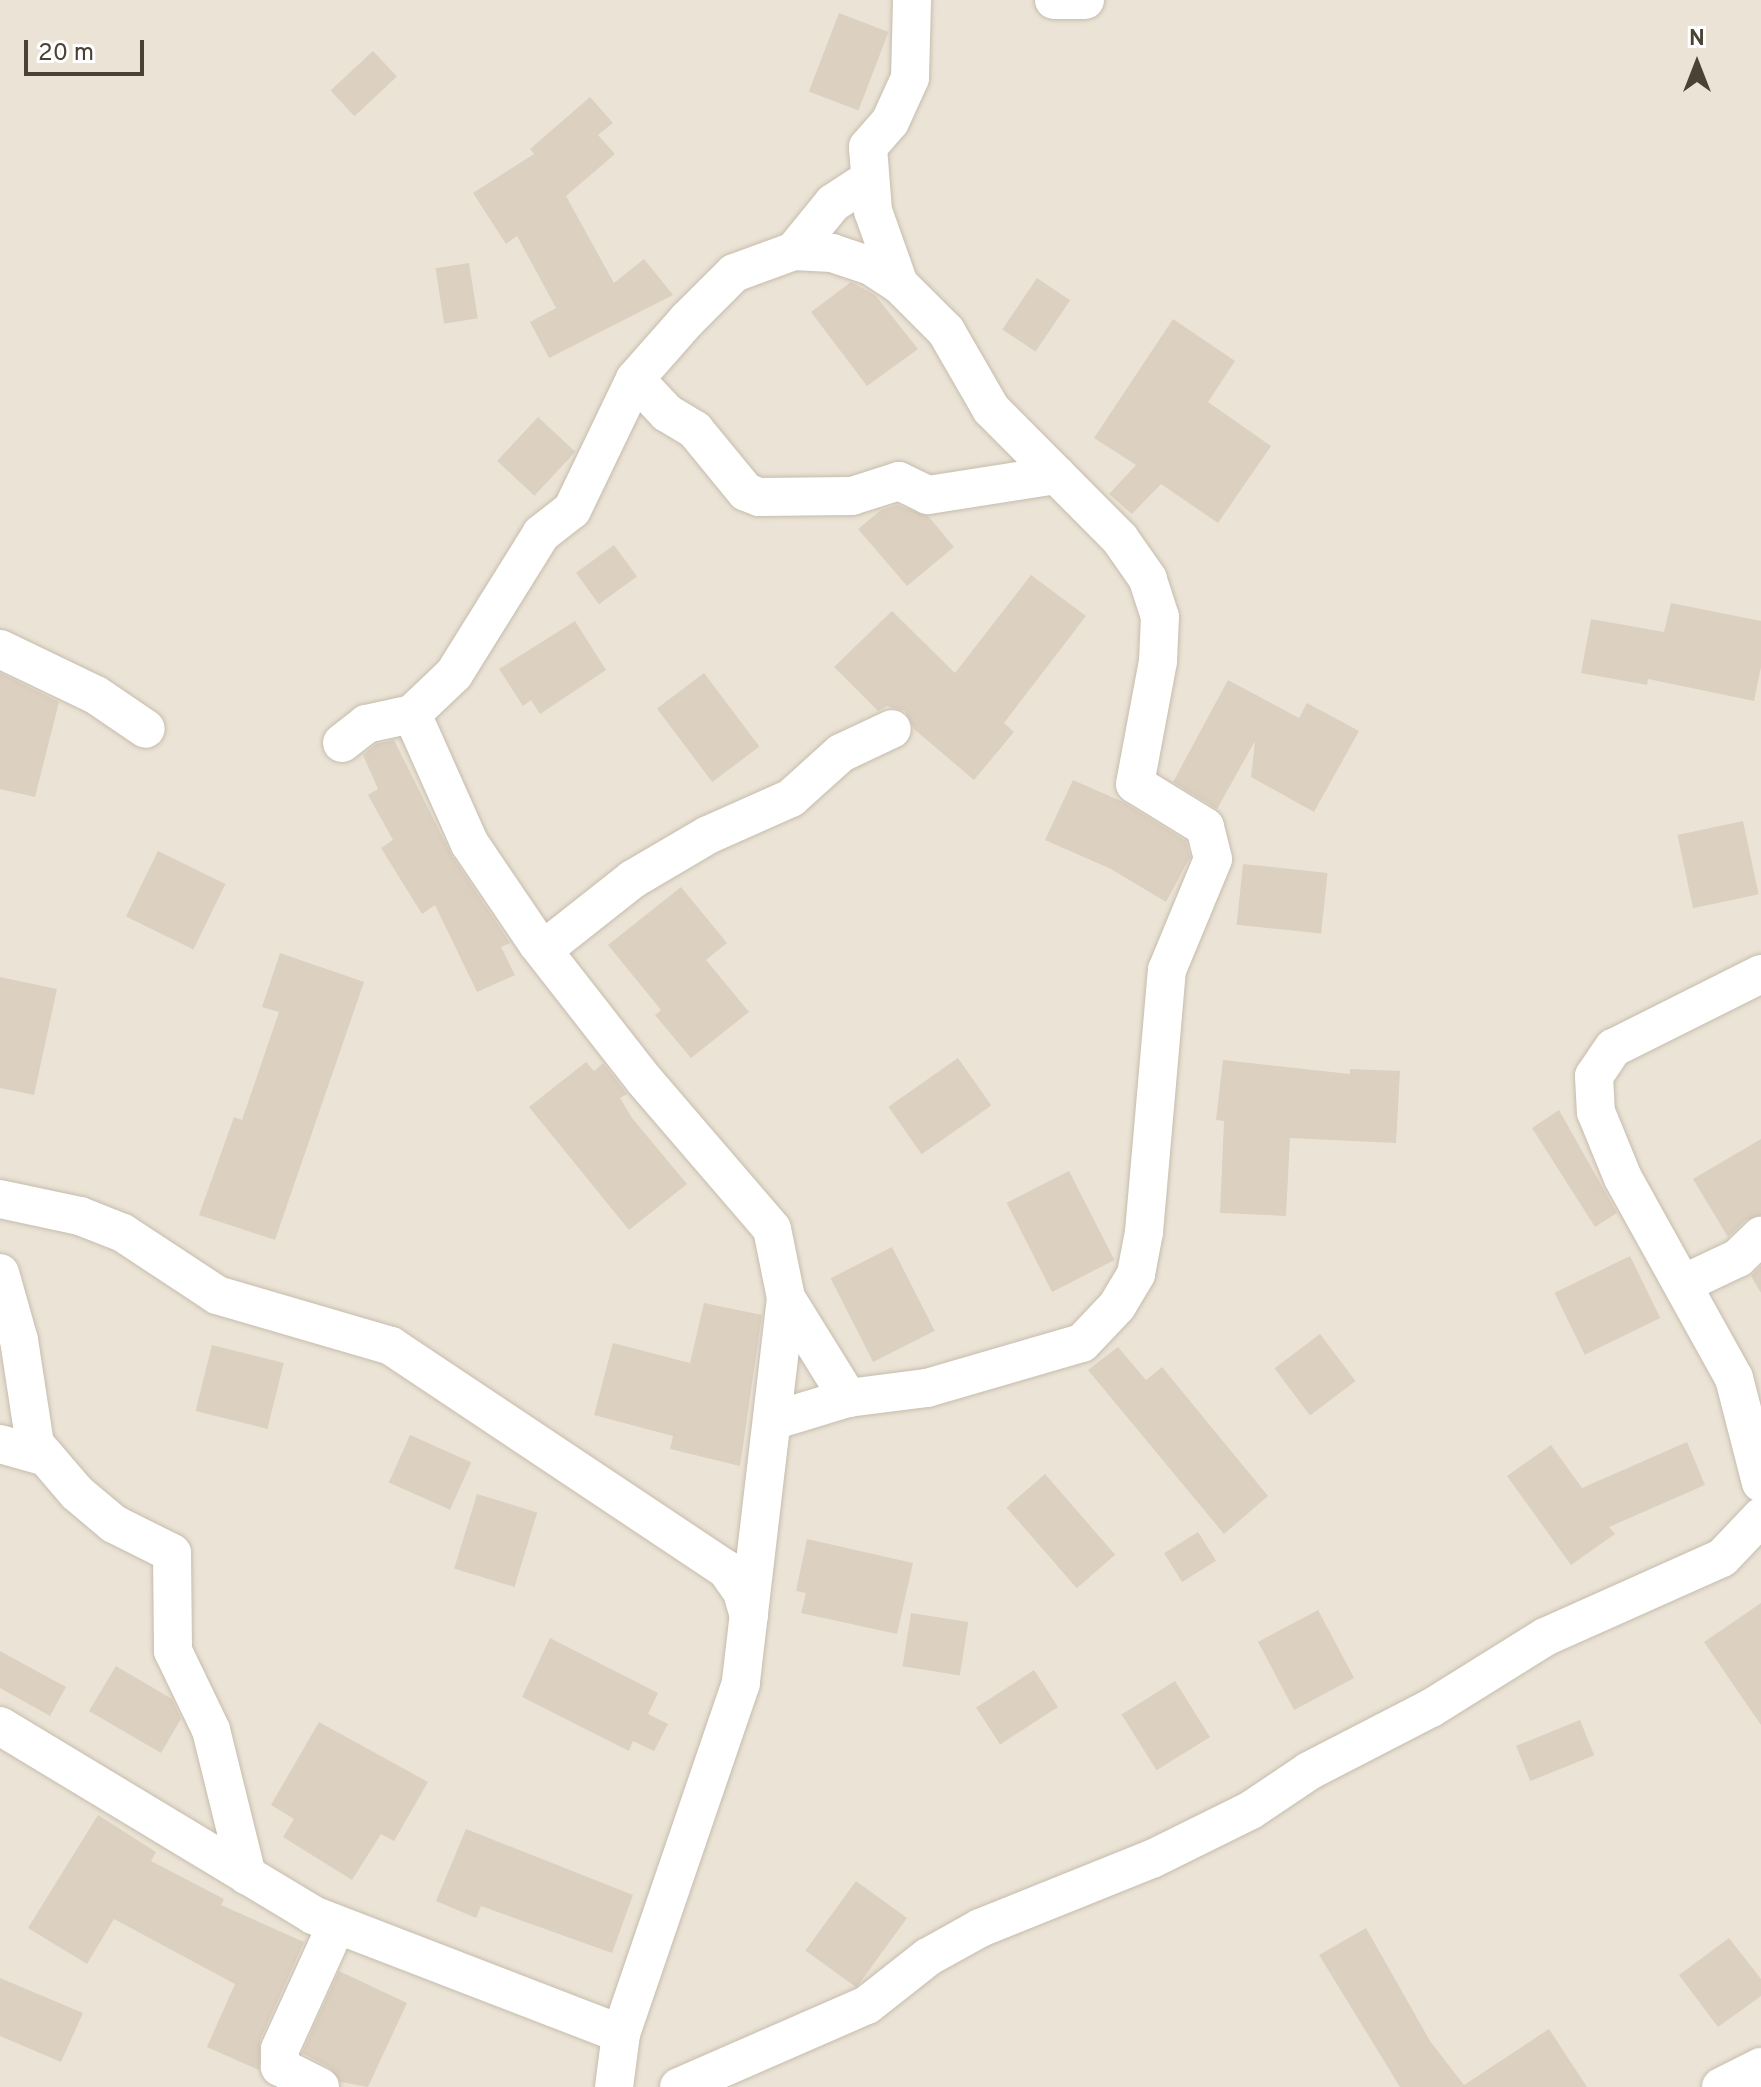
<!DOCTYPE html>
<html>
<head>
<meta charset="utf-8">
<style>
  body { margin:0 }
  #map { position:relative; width:1761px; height:2087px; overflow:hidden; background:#f6f2e9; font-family:Overpass,sans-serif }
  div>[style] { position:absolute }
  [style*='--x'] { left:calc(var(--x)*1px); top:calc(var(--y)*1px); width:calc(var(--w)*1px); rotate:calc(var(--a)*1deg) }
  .residential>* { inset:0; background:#ebe4d6; transform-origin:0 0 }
  .building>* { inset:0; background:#dcd0c0; transform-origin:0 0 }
  .roads { filter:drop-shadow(0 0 2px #c6bcad) drop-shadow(0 0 2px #c6bcad) }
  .minor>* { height:38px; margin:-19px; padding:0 19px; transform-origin:19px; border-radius:19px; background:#fff }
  span { translate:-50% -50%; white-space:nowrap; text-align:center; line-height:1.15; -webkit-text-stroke:8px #fff; paint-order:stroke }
  .north { position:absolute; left:1657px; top:24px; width:80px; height:80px; -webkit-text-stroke:6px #fff; paint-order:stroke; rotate:0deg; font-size:22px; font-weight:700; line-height:32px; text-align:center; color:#4b4236 }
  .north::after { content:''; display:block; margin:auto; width:28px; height:36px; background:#4b4236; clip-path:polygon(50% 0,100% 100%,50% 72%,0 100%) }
  .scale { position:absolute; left:24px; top:40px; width:120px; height:36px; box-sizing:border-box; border:4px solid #4b4236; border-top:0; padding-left:10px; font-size:24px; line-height:28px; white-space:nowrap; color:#4b4236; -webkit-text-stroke:6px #fff; paint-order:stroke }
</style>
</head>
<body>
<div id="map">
  <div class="residential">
    <i style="left:0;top:0;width:1761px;height:2087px"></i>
  </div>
  <div class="building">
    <i style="left:839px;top:13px;width:53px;height:84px;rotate:21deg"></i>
    <i style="left:373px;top:51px;width:35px;height:58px;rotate:47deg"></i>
    <i style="clip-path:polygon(590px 97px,613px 123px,598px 135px,615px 154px,566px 196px,614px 283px,644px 259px,673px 295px,549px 358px,530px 322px,556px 308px,517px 236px,506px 244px,473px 193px,534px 154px,530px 149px)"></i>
    <i style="left:469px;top:263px;width:56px;height:34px;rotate:81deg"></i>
    <i style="left:1037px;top:278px;width:40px;height:62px;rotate:34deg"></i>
    <i style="clip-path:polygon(851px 282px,875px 295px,918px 349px,867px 386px,811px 312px)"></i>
    <i style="clip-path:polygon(1173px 319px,1235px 361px,1208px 402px,1271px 446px,1218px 523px,1161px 484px,1132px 514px,1109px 494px,1136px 465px,1094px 438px)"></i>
    <i style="left:538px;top:417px;width:51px;height:60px;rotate:43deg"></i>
    <i style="clip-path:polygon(897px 505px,928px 516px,954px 547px,907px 586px,858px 529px,881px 510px)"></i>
    <i style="left:614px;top:545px;width:39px;height:47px;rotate:54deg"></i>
    <i style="clip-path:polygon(1031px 575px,1086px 616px,1004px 723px,1014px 732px,974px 780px,914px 729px,905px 711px,887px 706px,878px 711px,834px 667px,892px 611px,955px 673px)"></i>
    <i style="clip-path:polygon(1671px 603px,1761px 621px,1761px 667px,1754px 701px,1648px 679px,1647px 685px,1581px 673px,1591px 619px,1664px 632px)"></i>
    <i style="clip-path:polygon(575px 621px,606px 670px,540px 714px,531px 700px,523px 706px,499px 669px)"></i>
    <i style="clip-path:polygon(0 673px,59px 702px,35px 797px,0 789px)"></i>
    <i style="left:704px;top:673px;width:92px;height:59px;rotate:53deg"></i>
    <i style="clip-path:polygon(1228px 680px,1299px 718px,1307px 703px,1359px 731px,1314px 812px,1251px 777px,1255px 741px,1217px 809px,1173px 782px)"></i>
    <i style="clip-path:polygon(394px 740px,452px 856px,510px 943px,501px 947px,515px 975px,477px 992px,435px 905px,422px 914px,381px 848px,393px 840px,368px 795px,378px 789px,363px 755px,376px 744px)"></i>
    <i style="clip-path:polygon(1073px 780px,1123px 802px,1186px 841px,1190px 857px,1166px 902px,1111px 869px,1045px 840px)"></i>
    <i style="left:1743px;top:821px;width:75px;height:67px;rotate:78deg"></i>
    <i style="left:158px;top:851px;width:75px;height:73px;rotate:26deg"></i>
    <i style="left:1243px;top:864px;width:85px;height:61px;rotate:6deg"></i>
    <i style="clip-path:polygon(681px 887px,727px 943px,706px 960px,749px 1012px,691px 1058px,655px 1015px,661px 1010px,608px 945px)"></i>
    <i style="clip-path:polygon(280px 953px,364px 982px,275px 1240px,199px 1215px,234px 1117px,242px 1120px,279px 1012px,262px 1007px)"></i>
    <i style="clip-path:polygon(0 977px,57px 989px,34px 1095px,0 1088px)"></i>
    <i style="left:958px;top:1058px;width:58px;height:85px;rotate:55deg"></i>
    <i style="clip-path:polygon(1223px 1060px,1350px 1074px,1350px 1069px,1400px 1071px,1396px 1143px,1290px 1138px,1286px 1216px,1220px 1213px,1224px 1121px,1216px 1120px)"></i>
    <i style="clip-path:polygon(586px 1062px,594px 1071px,603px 1063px,627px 1094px,620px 1098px,632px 1118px,687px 1184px,629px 1230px,529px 1107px)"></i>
    <i style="clip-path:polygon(1559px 1110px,1617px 1213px,1595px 1227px,1532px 1128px)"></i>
    <i style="clip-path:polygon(1761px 1139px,1761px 1215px,1746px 1220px,1728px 1237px,1693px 1179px)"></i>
    <i style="left:1069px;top:1171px;width:100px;height:70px;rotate:63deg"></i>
    <i style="left:892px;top:1247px;width:94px;height:69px;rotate:63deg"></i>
    <i style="left:1630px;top:1256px;width:69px;height:84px;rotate:64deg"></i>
    <i style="clip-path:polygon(1761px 1266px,1761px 1293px,1751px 1276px)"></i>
    <i style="clip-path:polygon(704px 1303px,762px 1315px,740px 1466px,670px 1449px,673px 1436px,594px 1415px,613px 1343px,690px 1363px)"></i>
    <i style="left:1320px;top:1334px;width:59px;height:57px;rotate:53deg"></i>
    <i style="left:212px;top:1345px;width:74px;height:68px;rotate:14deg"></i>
    <i style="clip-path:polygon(1118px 1347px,1146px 1380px,1162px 1367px,1268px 1496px,1224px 1534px,1088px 1370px)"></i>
    <i style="left:410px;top:1435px;width:67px;height:52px;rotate:24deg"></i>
    <i style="clip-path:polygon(1687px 1442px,1705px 1485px,1609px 1527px,1615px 1534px,1571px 1565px,1507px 1476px,1551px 1445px,1582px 1488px)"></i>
    <i style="left:1045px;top:1474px;width:107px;height:51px;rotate:49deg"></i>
    <i style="left:477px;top:1494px;width:63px;height:78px;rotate:17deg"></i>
    <i style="left:1198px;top:1532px;width:34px;height:40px;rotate:58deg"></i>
    <i style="clip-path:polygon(807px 1539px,913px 1563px,897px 1634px,801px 1613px,806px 1593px,796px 1591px)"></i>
    <i style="clip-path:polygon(1761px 1603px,1761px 1725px,1704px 1642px)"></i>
    <i style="left:1318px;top:1610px;width:77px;height:68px;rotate:62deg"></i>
    <i style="left:911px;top:1613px;width:58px;height:54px;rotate:9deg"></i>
    <i style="clip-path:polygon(550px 1638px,658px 1693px,648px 1714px,668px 1724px,654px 1751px,633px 1741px,629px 1751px,522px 1697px)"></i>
    <i style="clip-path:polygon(0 1651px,66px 1687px,50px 1716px,0 1688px)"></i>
    <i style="clip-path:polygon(116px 1666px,172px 1699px,181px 1719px,161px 1753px,89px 1711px)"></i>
    <i style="left:1034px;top:1670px;width:44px;height:69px;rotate:57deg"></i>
    <i style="left:1175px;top:1681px;width:66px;height:63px;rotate:58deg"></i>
    <i style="left:1580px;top:1720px;width:38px;height:69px;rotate:68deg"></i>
    <i style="clip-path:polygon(319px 1722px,428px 1782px,394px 1841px,381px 1834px,352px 1880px,283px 1837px,294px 1819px,271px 1805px)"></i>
    <i style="clip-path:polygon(98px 1815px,156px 1852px,151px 1861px,224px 1899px,221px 1905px,304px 1942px,260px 2040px,259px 2070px,207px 2047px,235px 1984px,114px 1919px,87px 1964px,28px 1928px)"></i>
    <i style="clip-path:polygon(466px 1829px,633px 1895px,612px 1953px,481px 1906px,476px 1918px,436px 1901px)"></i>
    <i style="left:856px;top:1881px;width:63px;height:86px;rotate:36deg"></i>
    <i style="clip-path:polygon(1366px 1928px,1430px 2041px,1464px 2085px,1549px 2029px,1587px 2087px,1400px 2087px,1319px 1955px)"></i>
    <i style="clip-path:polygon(1729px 1938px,1761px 1979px,1761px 1996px,1718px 2027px,1679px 1975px)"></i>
    <i style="clip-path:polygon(339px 1971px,407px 2003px,368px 2087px,341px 2082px,330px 2068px,302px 2053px)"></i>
    <i style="clip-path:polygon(0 1978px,83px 2013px,61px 2062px,0 2036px)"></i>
  </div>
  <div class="roads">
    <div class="minor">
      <i style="--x:1054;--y:0;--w:31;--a:0"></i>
      <i style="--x:794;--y:251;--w:38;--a:3"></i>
      <i style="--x:832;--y:253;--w:41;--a:18.4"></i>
      <i style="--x:871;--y:266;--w:33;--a:33"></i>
      <i style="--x:635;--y:379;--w:47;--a:46.7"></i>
      <i style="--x:667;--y:413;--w:33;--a:31"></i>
      <i style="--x:695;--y:430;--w:80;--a:50.6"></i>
      <i style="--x:746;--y:492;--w:14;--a:21"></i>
      <i style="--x:759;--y:497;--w:93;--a:-0.6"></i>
      <i style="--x:852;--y:496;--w:49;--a:-17.7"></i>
      <i style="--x:899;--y:481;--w:32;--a:26"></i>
      <i style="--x:928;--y:495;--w:130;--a:-8.9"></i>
      <i style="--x:0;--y:649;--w:106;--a:25.6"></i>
      <i style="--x:96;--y:695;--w:60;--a:34.2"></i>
      <i style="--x:412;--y:714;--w:142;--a:66"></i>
      <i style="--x:470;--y:844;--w:120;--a:55.9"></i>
      <i style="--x:537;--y:943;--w:174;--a:52"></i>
      <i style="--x:644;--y:1080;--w:196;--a:49.3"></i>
      <i style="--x:772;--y:1229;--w:70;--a:78.5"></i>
      <i style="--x:786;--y:1298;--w:388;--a:96.7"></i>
      <i style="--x:741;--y:1683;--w:371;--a:108.9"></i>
      <i style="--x:621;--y:2034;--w:53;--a:97.5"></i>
      <i style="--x:342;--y:743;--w:31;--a:-38"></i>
      <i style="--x:366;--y:724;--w:47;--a:-12.3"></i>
      <i style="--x:412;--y:714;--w:58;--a:-43.6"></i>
      <i style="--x:454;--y:674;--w:165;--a:-58.1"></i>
      <i style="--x:541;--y:534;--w:39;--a:-38"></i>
      <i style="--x:572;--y:510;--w:145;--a:-64.3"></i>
      <i style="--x:635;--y:379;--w:79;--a:-48.6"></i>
      <i style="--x:687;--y:320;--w:66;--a:-45"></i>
      <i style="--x:734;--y:273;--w:64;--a:-20.1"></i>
      <i style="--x:794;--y:251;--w:62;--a:-50.9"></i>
      <i style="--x:833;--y:203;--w:44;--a:-33"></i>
      <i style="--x:543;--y:950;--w:115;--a:-38.3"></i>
      <i style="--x:633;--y:879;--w:87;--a:-30.4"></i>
      <i style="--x:708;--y:835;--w:91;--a:-24"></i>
      <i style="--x:791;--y:798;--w:67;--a:-42"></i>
      <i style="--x:841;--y:753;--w:56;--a:-25.2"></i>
      <i style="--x:1761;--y:974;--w:165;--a:153.4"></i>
      <i style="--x:1613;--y:1048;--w:34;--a:124"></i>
      <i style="--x:1594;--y:1076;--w:36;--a:87"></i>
      <i style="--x:1596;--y:1112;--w:71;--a:67.8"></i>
      <i style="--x:1623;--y:1178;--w:229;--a:61"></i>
      <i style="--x:1734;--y:1378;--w:108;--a:75.6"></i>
      <i style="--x:0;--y:1199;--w:82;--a:12"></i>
      <i style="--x:80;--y:1216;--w:46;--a:21.6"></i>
      <i style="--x:123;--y:1233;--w:113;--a:33.4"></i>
      <i style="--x:217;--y:1295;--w:181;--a:16.3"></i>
      <i style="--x:391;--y:1346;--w:402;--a:33.7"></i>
      <i style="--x:726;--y:1569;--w:28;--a:55"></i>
      <i style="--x:742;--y:1592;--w:25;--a:74"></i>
      <i style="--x:0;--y:1273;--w:70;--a:74.2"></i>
      <i style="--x:19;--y:1340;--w:105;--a:81.3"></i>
      <i style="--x:35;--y:1444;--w:65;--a:49.4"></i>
      <i style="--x:77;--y:1493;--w:48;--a:40"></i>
      <i style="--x:114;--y:1524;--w:65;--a:26.6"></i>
      <i style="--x:172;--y:1553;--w:98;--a:89.4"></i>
      <i style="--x:173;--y:1651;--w:88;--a:64.3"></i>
      <i style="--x:211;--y:1730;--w:150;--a:76.1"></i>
      <i style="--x:1683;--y:1284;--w:61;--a:-25.3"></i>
      <i style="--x:1738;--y:1258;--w:32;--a:-44"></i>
      <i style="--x:786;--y:1298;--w:118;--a:58.2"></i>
      <i style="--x:772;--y:1421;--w:79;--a:-16.8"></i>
      <i style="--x:848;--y:1398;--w:80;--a:-7.2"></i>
      <i style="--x:927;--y:1388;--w:161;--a:-16.2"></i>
      <i style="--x:1082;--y:1343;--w:51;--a:-46.6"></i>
      <i style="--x:1117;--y:1306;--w:37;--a:-59"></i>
      <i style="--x:1136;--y:1274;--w:43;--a:-79.2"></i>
      <i style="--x:1144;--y:1232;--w:263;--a:-85"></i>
      <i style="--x:1167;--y:970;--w:120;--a:-67.5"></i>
      <i style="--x:1213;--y:859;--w:33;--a:-104"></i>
      <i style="--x:1205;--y:827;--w:82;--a:-148.4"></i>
      <i style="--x:1135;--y:784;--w:125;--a:-79.4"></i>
      <i style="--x:1158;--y:661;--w:44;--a:-87.4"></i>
      <i style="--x:1160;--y:617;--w:40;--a:-108"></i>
      <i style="--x:1148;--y:579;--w:49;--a:-125"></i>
      <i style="--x:1120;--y:539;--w:183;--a:-134.8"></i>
      <i style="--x:991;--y:409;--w:90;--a:-120"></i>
      <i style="--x:946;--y:331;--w:66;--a:-135"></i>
      <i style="--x:899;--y:284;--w:77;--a:-109.6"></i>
      <i style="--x:873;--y:211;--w:64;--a:-94.5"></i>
      <i style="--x:868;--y:147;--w:33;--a:-49"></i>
      <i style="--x:890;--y:122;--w:48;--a:-65.6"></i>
      <i style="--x:910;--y:78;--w:78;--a:-88.5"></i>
      <i style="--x:0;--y:1444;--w:48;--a:15.8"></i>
      <i style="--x:0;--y:1726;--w:366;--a:31.1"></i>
      <i style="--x:313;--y:1915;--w:330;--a:21.1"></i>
      <i style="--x:320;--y:2087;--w:45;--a:-153.4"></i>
      <i style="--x:280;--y:2067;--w:18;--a:-90"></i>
      <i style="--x:280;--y:2049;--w:135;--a:-65.5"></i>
      <i style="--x:679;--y:2087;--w:205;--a:-23.6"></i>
      <i style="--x:867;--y:2005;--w:78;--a:-38.2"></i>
      <i style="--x:928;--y:1957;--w:60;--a:-29.1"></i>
      <i style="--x:980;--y:1928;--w:185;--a:-21.9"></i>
      <i style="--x:1152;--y:1859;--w:110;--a:-26.3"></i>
      <i style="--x:1251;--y:1810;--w:70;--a:-33.9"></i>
      <i style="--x:1309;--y:1771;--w:137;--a:-27.3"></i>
      <i style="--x:1431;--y:1708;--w:134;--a:-31.9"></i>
      <i style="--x:1545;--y:1637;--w:194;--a:-24.1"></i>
      <i style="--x:1722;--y:1558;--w:57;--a:-46.4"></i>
      <i style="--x:1721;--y:2087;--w:45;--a:-26.6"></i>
    </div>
  </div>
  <div class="north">N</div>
  <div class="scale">20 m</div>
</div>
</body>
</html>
